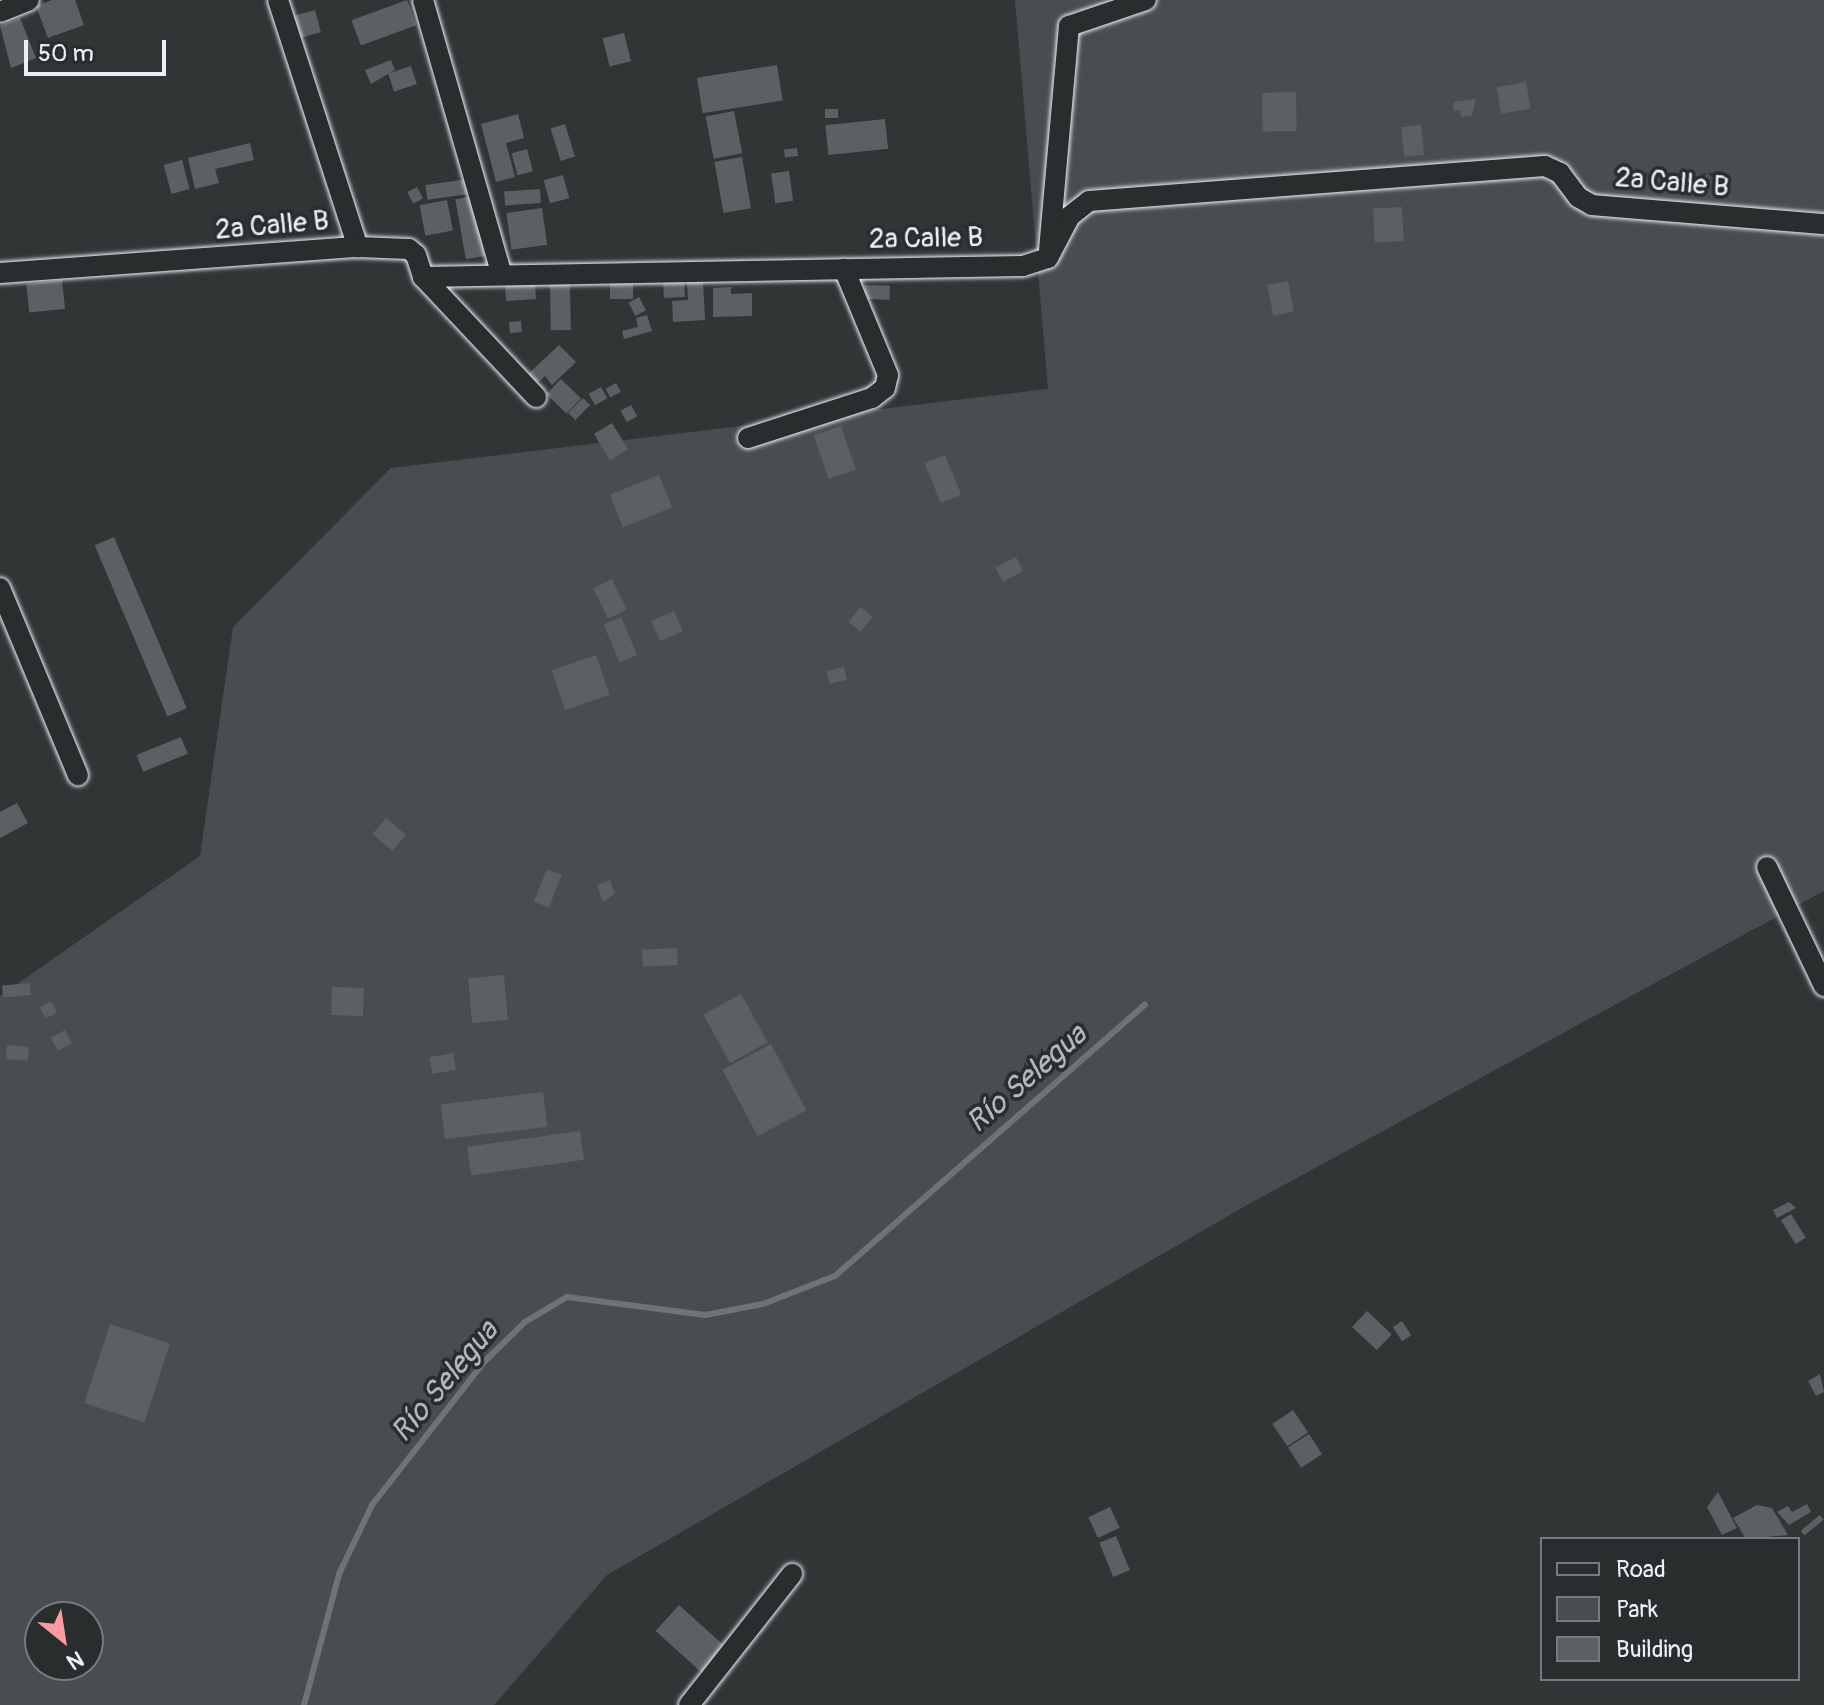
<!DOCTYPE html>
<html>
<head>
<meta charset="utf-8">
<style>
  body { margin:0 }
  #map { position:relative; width:1824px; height:1705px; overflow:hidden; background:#323536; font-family:Pangolin,sans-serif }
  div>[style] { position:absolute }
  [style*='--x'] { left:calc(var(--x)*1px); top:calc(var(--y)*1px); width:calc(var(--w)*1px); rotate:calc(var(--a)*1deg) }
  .green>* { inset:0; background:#494d4f }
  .stream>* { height:6px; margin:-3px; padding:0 3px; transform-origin:3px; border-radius:3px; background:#6e7376 }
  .building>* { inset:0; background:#5c6063; transform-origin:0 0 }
  .roads { filter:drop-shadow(0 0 2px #e8f1f8) drop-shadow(0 0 2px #e8f1f8) }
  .street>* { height:20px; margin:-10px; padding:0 10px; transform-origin:10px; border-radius:10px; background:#2a2d2e }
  span { translate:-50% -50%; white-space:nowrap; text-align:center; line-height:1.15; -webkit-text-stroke:7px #2a2d2e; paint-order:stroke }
  .street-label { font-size:28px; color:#e8f1f8 }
  .water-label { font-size:30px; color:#b1b8be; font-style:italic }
  .legend { position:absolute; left:1540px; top:1537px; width:260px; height:144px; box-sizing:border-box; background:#2a2d2e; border:2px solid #767b7f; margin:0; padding:10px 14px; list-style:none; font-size:24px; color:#e8f1f8 }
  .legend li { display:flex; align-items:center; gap:16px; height:40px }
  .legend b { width:40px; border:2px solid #767b7f }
  .north { position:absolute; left:24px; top:1601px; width:80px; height:80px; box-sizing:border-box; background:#2a2d2e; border:2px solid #767b7f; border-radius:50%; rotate:150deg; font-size:22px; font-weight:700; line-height:32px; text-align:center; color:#e8f1f8 }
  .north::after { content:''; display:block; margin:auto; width:28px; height:36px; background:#ff9aa2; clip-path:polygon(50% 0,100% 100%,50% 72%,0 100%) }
  .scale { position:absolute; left:24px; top:40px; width:142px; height:36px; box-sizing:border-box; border:4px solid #e8f1f8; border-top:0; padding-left:10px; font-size:24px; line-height:28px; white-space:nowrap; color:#e8f1f8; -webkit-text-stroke:6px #2a2d2e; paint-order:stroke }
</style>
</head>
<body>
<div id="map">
  <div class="green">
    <i style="clip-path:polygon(evenodd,1015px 0,1824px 0,1824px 891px,1247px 1205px,607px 1575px,494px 1705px,0 1705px,0 996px,200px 856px,233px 627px,391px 468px,1048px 389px,1015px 0,40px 1617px,88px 1617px,88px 1665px,40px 1665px,40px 1617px)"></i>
  </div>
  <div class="stream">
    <i style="--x:304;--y:1705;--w:136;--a:-75"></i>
    <i style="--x:339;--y:1574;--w:76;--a:-64.4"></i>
    <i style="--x:372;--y:1505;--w:183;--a:-51.9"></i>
    <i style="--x:485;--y:1361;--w:56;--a:-44.3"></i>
    <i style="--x:525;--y:1322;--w:49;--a:-30.8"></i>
    <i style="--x:567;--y:1297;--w:139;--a:7.4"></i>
    <i style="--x:705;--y:1315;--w:59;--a:-10.7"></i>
    <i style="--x:763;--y:1304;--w:77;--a:-21.3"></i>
    <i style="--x:835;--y:1276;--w:412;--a:-41.2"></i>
  </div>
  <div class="building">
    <i style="clip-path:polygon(52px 0,75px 0,84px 25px,48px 38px,36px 6px)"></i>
    <i style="left:407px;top:0;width:27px;height:59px;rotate:70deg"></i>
    <i style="left:315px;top:10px;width:23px;height:26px;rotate:75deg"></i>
    <i style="clip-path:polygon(20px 18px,36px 58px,11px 68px,0 26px)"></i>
    <i style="left:624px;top:33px;width:29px;height:22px;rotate:76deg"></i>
    <i style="clip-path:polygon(391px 60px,395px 70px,371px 84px,365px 70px)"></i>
    <i style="left:777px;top:65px;width:36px;height:81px;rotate:81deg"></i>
    <i style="left:411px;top:66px;width:19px;height:24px;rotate:72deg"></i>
    <i style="left:1526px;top:82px;width:27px;height:30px;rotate:80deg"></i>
    <i style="left:1296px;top:92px;width:39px;height:34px;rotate:89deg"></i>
    <i style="clip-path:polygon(1476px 99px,1472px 116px,1461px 117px,1460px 110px,1454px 111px,1453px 102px)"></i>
    <i style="left:825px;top:109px;width:13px;height:9px"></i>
    <i style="left:734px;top:111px;width:43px;height:29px;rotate:79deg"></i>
    <i style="clip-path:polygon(518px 114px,524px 138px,506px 143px,515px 177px,496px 182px,481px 124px)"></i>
    <i style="left:885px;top:119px;width:30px;height:60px;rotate:84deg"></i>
    <i style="left:565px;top:124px;width:34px;height:15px;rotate:73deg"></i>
    <i style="left:1421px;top:125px;width:30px;height:20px;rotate:84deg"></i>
    <i style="clip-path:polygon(250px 143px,254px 160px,215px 169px,219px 183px,195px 189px,188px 158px)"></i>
    <i style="left:797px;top:148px;width:8px;height:13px;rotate:83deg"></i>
    <i style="left:527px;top:149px;width:23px;height:16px;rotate:75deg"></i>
    <i style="left:742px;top:157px;width:52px;height:28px;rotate:80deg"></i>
    <i style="left:182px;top:160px;width:30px;height:19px;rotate:75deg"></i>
    <i style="left:789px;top:171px;width:30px;height:18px;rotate:82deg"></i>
    <i style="left:563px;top:175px;width:24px;height:20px;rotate:75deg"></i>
    <i style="left:468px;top:179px;width:15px;height:43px;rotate:82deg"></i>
    <i style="left:417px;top:187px;width:13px;height:11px;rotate:63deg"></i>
    <i style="left:540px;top:189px;width:14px;height:36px;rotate:86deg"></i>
    <i style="left:474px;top:196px;width:61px;height:19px;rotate:80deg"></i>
    <i style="left:447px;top:200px;width:31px;height:28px;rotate:79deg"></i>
    <i style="left:1402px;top:207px;width:34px;height:29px;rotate:87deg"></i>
    <i style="left:542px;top:208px;width:37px;height:36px;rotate:82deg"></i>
    <i style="left:684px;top:279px;width:18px;height:21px;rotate:87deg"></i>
    <i style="left:62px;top:280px;width:29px;height:36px;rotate:84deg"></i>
    <i style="clip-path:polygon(703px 280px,705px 320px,673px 322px,672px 301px,688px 300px,687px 281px)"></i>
    <i style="left:1288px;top:281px;width:31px;height:21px;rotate:79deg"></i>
    <i style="left:610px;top:283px;width:23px;height:16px"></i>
    <i style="left:535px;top:284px;width:15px;height:30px;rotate:86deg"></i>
    <i style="left:570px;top:284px;width:46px;height:20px;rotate:89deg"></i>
    <i style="left:865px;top:285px;width:25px;height:14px;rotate:2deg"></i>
    <i style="clip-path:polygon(731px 287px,731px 294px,752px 293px,752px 316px,713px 317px,713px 288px)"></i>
    <i style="left:639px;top:297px;width:15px;height:12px;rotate:62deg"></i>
    <i style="clip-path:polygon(647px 315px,652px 331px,624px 339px,622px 331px,638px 327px,636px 318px)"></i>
    <i style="left:521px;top:321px;width:11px;height:12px;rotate:85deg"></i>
    <i style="clip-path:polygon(559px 345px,576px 362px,552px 385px,545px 376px,536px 384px,527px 375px)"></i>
    <i style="left:561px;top:379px;width:28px;height:21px;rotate:44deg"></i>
    <i style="left:616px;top:383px;width:10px;height:12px;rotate:61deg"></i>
    <i style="left:601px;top:387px;width:13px;height:14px;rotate:61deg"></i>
    <i style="left:583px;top:398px;width:10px;height:21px;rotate:45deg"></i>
    <i style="left:631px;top:405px;width:13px;height:12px;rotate:61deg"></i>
    <i style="left:612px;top:423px;width:31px;height:21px;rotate:59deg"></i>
    <i style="left:841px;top:426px;width:46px;height:29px;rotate:71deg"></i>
    <i style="left:945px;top:455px;width:43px;height:22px;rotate:68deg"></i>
    <i style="left:659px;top:475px;width:35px;height:53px;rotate:68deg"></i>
    <i style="left:114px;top:537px;width:186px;height:21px;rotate:67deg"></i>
    <i style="left:1016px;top:557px;width:16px;height:23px;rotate:63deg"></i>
    <i style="left:612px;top:579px;width:34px;height:21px;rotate:64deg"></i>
    <i style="left:860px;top:607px;width:16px;height:19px;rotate:38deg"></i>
    <i style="left:674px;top:611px;width:22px;height:25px;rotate:66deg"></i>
    <i style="left:621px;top:617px;width:41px;height:19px;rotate:67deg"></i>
    <i style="left:596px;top:655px;width:42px;height:47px;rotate:71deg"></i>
    <i style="left:844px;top:667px;width:13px;height:18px;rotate:77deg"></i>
    <i style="left:181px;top:737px;width:18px;height:48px;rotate:68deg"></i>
    <i style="clip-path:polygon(17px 803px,28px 823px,0 838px,0 812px)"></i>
    <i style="left:386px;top:818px;width:26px;height:21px;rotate:40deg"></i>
    <i style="left:547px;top:869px;width:16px;height:35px;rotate:22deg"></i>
    <i style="clip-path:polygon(610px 880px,615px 894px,603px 902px,597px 885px)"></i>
    <i style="left:677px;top:948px;width:17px;height:35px;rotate:87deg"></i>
    <i style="left:504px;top:975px;width:45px;height:36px;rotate:85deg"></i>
    <i style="left:30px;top:983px;width:12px;height:28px;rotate:85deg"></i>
    <i style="left:332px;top:987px;width:32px;height:28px;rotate:2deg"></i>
    <i style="left:741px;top:994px;width:55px;height:43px;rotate:61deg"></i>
    <i style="left:51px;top:1001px;width:13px;height:13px;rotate:63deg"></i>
    <i style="left:65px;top:1030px;width:15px;height:16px;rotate:62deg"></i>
    <i style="left:771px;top:1044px;width:75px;height:55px;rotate:62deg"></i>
    <i style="left:7px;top:1045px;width:22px;height:14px;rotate:5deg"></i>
    <i style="left:453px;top:1053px;width:17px;height:24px;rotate:80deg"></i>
    <i style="left:543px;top:1092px;width:35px;height:103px;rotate:83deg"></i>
    <i style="left:580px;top:1131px;width:29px;height:114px;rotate:82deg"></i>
    <i style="clip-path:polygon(1789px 1202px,1796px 1208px,1777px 1218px,1773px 1210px)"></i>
    <i style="left:1791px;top:1214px;width:28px;height:12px;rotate:58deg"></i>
    <i style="left:1367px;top:1311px;width:34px;height:22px;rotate:43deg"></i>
    <i style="left:1402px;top:1321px;width:17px;height:11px;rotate:57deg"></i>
    <i style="left:110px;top:1324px;width:63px;height:83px;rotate:18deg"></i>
    <i style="clip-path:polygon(1820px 1374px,1824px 1392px,1816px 1396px,1808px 1381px)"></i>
    <i style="left:1293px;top:1410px;width:27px;height:25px;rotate:56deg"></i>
    <i style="left:1309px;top:1434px;width:24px;height:25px;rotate:57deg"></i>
    <i style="clip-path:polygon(1718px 1492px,1737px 1528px,1722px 1535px,1707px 1507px)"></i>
    <i style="clip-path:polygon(1807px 1504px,1811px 1512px,1789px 1525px,1777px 1512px,1788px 1506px,1792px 1512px)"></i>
    <i style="clip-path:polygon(1757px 1505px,1772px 1508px,1788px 1535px,1746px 1539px,1733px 1518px)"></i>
    <i style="left:1110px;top:1507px;width:23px;height:24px;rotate:65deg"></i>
    <i style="left:1820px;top:1515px;width:6px;height:25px;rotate:51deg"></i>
    <i style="left:1116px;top:1536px;width:37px;height:18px;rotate:68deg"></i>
    <i style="left:679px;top:1605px;width:62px;height:35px;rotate:42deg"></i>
  </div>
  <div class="roads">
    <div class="street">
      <i style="--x:278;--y:0;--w:260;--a:72.1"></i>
      <i style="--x:423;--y:0;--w:283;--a:74"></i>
      <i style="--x:0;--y:12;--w:31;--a:-22"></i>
      <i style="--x:1049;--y:250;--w:225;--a:-84.9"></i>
      <i style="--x:1069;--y:26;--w:81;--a:-18.7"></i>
      <i style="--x:0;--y:273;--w:359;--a:-4.2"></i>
      <i style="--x:358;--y:247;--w:51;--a:2.2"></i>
      <i style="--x:409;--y:249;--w:9;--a:41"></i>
      <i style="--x:416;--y:255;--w:23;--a:72"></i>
      <i style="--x:423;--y:277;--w:600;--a:-1.05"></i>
      <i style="--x:1023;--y:266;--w:26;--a:-18"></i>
      <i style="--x:1048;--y:258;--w:47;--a:-62.4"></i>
      <i style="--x:1070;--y:216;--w:24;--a:-38"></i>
      <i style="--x:1089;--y:201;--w:457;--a:-4.4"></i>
      <i style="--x:1545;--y:166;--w:17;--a:25"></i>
      <i style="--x:1560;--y:173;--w:30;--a:53"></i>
      <i style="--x:1578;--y:197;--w:16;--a:30"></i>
      <i style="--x:1592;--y:205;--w:233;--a:4.7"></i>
      <i style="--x:423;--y:277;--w:165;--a:46.7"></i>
      <i style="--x:748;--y:438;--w:130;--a:-17.9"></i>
      <i style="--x:872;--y:398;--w:16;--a:-38"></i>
      <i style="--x:885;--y:388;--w:13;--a:-77"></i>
      <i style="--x:888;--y:375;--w:115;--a:-112.5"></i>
      <i style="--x:0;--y:588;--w:203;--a:67.4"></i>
      <i style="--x:1767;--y:867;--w:132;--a:64.4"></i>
      <i style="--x:689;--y:1705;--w:167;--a:-51.8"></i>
    </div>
  </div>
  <div class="street-label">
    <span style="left:1672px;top:183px;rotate:5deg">2a Calle B</span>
    <span style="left:272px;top:226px;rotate:-5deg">2a Calle B</span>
    <span style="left:926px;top:239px;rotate:-1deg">2a Calle B</span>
  </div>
  <div class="water-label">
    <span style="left:1027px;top:1079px;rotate:-41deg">Río Selegua</span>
    <span style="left:445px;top:1382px;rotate:-50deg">Río Selegua</span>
  </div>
  <ul class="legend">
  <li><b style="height:10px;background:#2a2d2e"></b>Road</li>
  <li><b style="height:22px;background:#494d4f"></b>Park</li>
  <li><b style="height:22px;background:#5c6063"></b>Building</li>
  </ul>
  <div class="north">N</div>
  <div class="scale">50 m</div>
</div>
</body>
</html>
